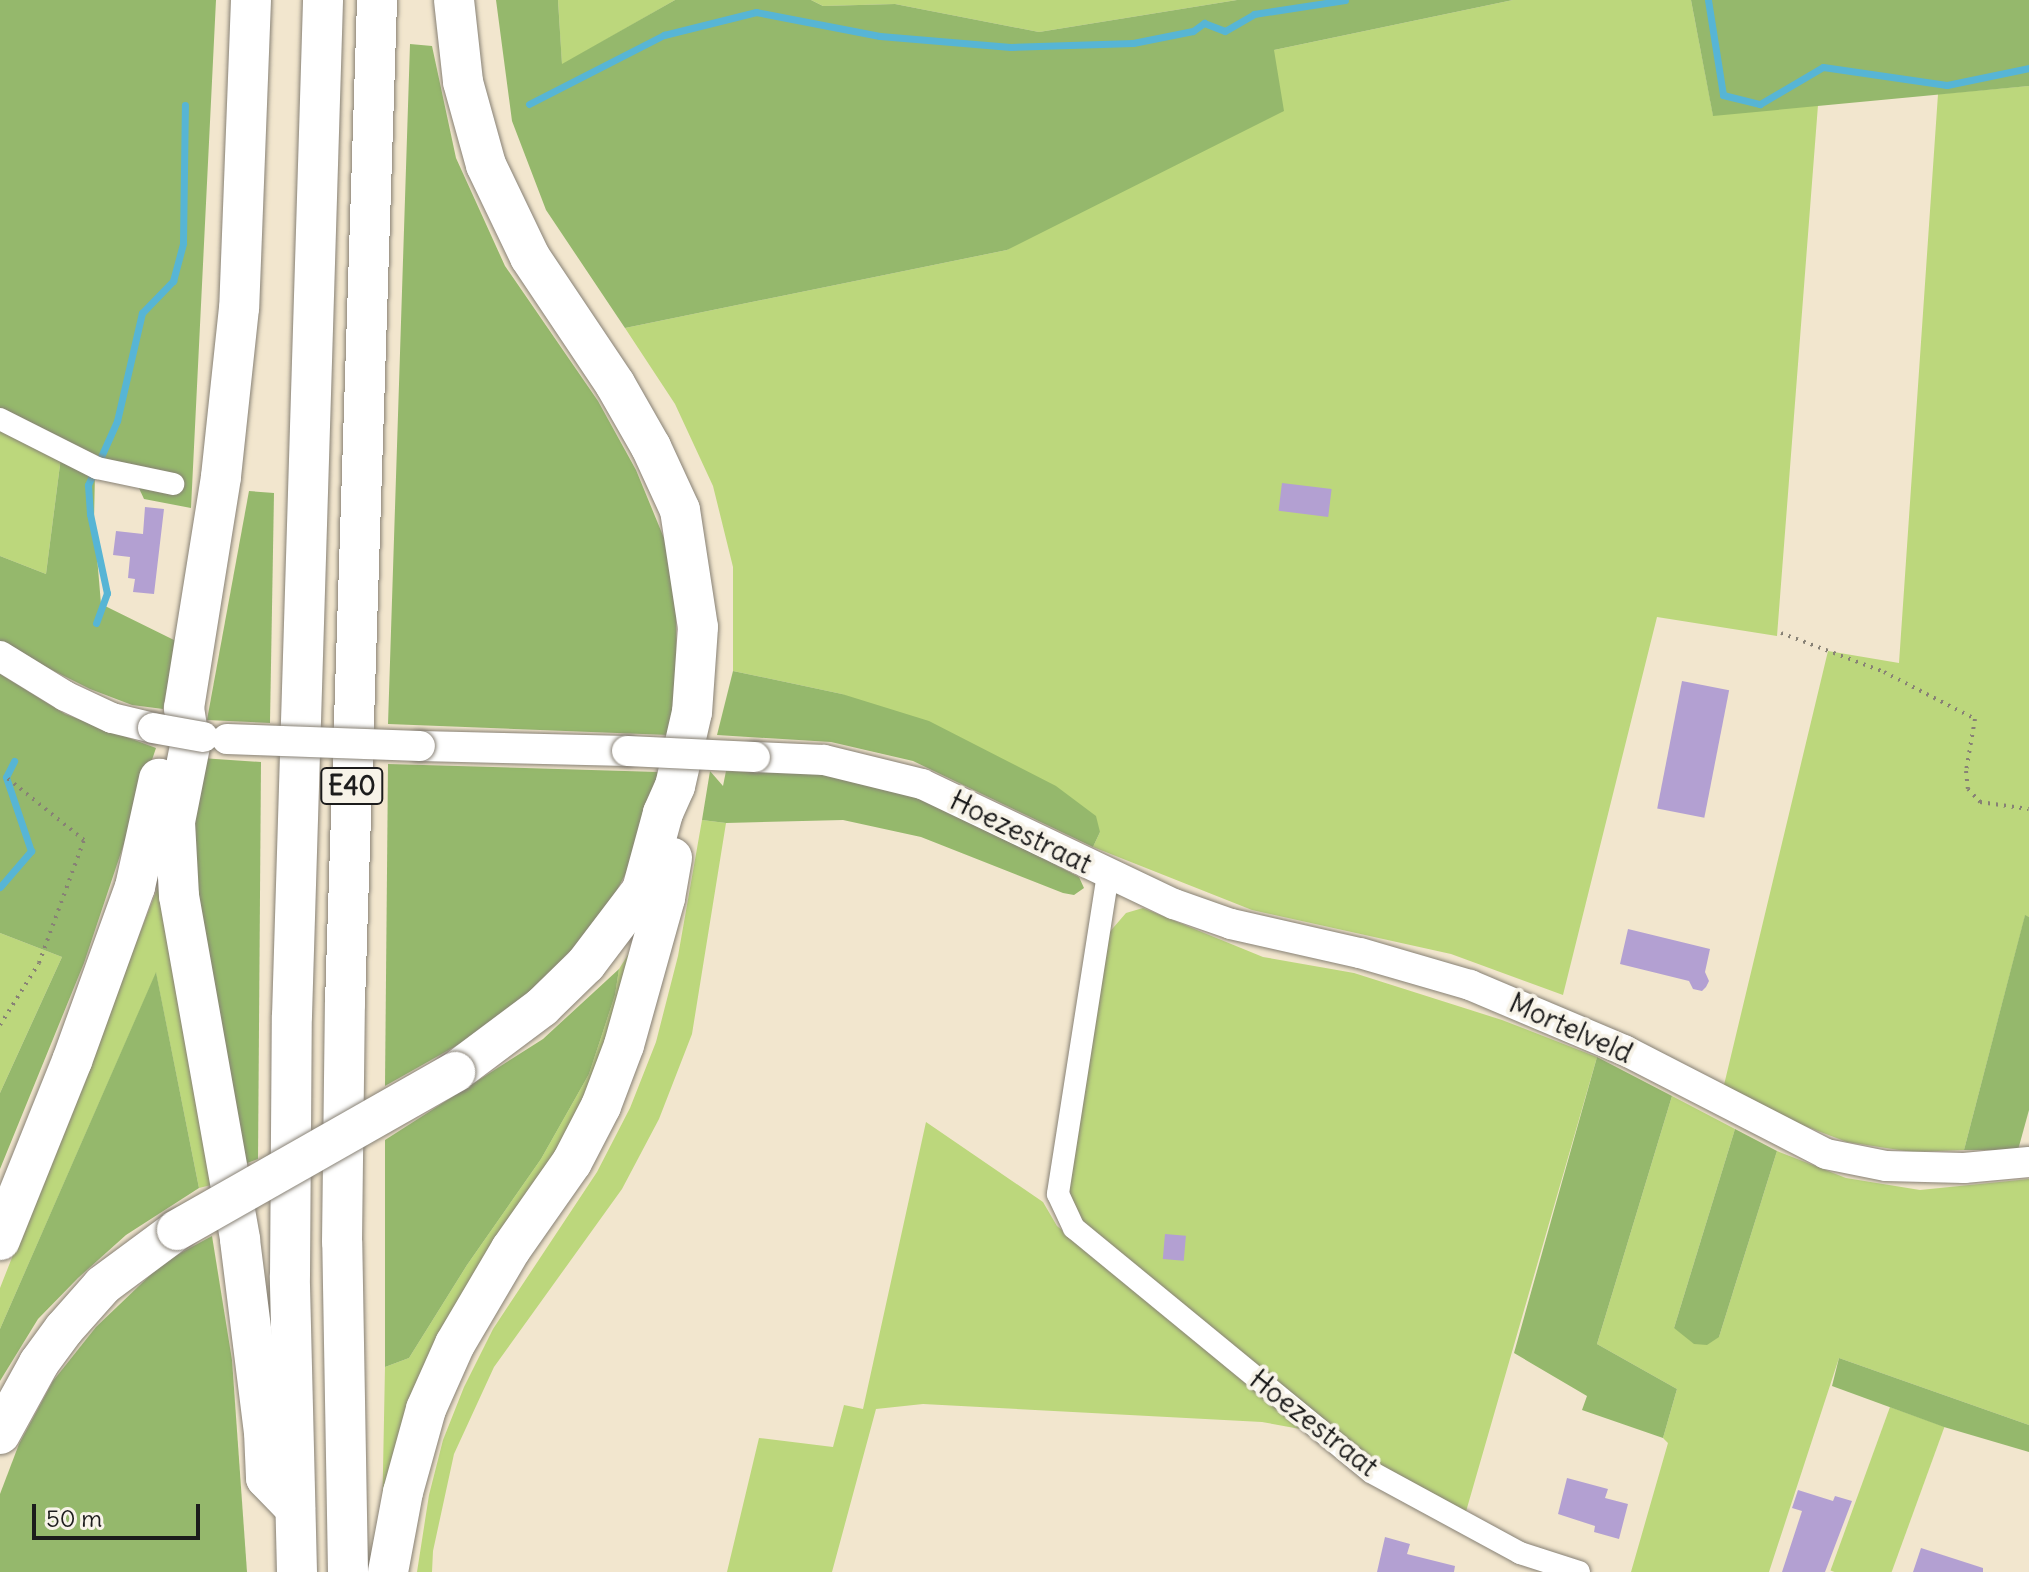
<!DOCTYPE html>
<html>
<head>
<meta charset="utf-8">
<style>
  body { margin:0 }
  #map { position:relative; width:2029px; height:1572px; overflow:hidden; background:#f2e6ce; font-family:Delius,sans-serif }
  div>[style] { position:absolute }
  [style*='--x'] { left:calc(var(--x)*1px); top:calc(var(--y)*1px); width:calc(var(--w)*1px); rotate:calc(var(--a)*1deg) }
  .green>* { inset:0; background:#bcd77c; transform-origin:0 0 }
  .forest>* { inset:0; background:#95b86c }
  .stream>* { height:7px; margin:-3.5px; padding:0 3.5px; transform-origin:3.5px; border-radius:3.5px; background:#57b5d5 }
  .building>* { inset:0; background:#b3a0d2; transform-origin:0 0 }
  .path>* { height:4px; margin-top:-2px; transform-origin:0; background:repeating-linear-gradient(90deg,#878175 0 2px,transparent 0 8px) }
  .roads { filter:drop-shadow(0 0 2px #878175) drop-shadow(0 0 2px #878175) }
  .street>* { height:22px; margin:-11px; padding:0 11px; transform-origin:11px; border-radius:11px; background:#fff }
  .secondary>* { height:30px; margin:-15px; padding:0 15px; transform-origin:15px; border-radius:15px; background:#fff }
  .highway>* { height:40px; margin:-20px; padding:0 20px; transform-origin:20px; border-radius:20px; background:#fff }
  .bridges { filter:drop-shadow(0 0 2px #878175) drop-shadow(0 0 2px #878175) }
  .secondary-bridge>* { height:30px; margin:-15px; padding:0 15px; transform-origin:15px; border-radius:15px; background:#fff }
  .highway-bridge>* { height:40px; margin:-20px; padding:0 20px; transform-origin:20px; border-radius:20px; background:#fff }
  span { translate:-50% -50%; white-space:nowrap; text-align:center; line-height:1.15; -webkit-text-stroke:8px #f7f3e8; paint-order:stroke }
  .shield-label span { padding:2px 6px; background:#f7f3e8; border:2px solid; border-radius:6px; -webkit-text-stroke-width:0 }
  .shield-label { font-size:26px; color:#1c1c1c; font-weight:700 }
  .street-label { font-size:28px; color:#1c1c1c }
  .scale { position:absolute; left:32px; top:1504px; width:168px; height:36px; box-sizing:border-box; border:4px solid #1c1c1c; border-top:0; padding-left:10px; font-size:24px; line-height:28px; white-space:nowrap; color:#1c1c1c; -webkit-text-stroke:6px #f7f3e8; paint-order:stroke }
</style>
</head>
<body>
<div id="map">
  <div class="green">
    <i style="clip-path:polygon(558px 0,675px 0,562px 65px)"></i>
    <i style="clip-path:polygon(811px 0,1237px 0,1039px 32px,895px 4px,823px 6px)"></i>
    <i style="clip-path:polygon(1513px 0,1691px 0,1713px 115px,1818px 105px,1777px 636px,1657px 617px,1563px 995px,1451px 954px,1252px 910px,1093px 847px,1100px 832px,842px 694px,733px 671px,733px 567px,713px 486px,675px 404px,625px 328px,1007px 250px,1274px 50px)"></i>
    <i style="clip-path:polygon(2029px 86px,2029px 917px,2025px 916px,1964px 1150px,1912px 1152px,1847px 1142px,1781px 1117px,1724px 1085px,1828px 651px,1899px 663px,1938px 94px)"></i>
    <i style="clip-path:polygon(0 426px,61px 457px,46px 574px,0 556px)"></i>
    <i style="clip-path:polygon(702px 820px,726px 823px,692px 1034px,659px 1119px,622px 1189px,494px 1367px,454px 1454px,433px 1551px,432px 1572px,417px 1572px,429px 1495px,443px 1440px,464px 1387px,493px 1329px,597px 1172px,630px 1108px,656px 1042px,678px 956px)"></i>
    <i style="clip-path:polygon(160px 882px,211px 1185px,199px 1188px,156px 973px,0 1329px,0 1288px)"></i>
    <i style="clip-path:polygon(1143px 908px,1263px 957px,1354px 973px,1502px 1020px,1597px 1057px,1465px 1515px,1388px 1470px,1316px 1420px,1083px 1226px,1071px 1198px,1069px 1184px,1107px 935px,1126px 913px)"></i>
    <i style="clip-path:polygon(0 933px,62px 957px,0 1093px)"></i>
    <i style="clip-path:polygon(641px 934px,612px 1054px,382px 1522px,385px 1367px,409px 1358px,467px 1265px,541px 1159px,589px 1074px,615px 995px,619px 969px)"></i>
    <i style="clip-path:polygon(1672px 1096px,1735px 1129px,1674px 1328px,1719px 1337px,1777px 1151px,1846px 1178px,1920px 1190px,2029px 1179px,2029px 1425px,1839px 1358px,1769px 1572px,1631px 1572px,1668px 1443px,1663px 1438px,1677px 1389px,1597px 1344px)"></i>
    <i style="clip-path:polygon(926px 1122px,1043px 1202px,1057px 1226px,1300px 1429px,1262px 1422px,923px 1404px,876px 1409px,832px 1572px,727px 1572px,759px 1438px,833px 1447px,844px 1405px,863px 1409px)"></i>
    <i style="left:1890px;top:1407px;width:58px;height:174px;rotate:20deg"></i>
  </div>
  <div class="forest">
    <i style="clip-path:polygon(0 0,216px 0,191px 508px,144px 499px,131px 471px,0 411px)"></i>
    <i style="clip-path:polygon(496px 0,558px 0,562px 64px,675px 0,811px 0,823px 6px,895px 4px,1039px 32px,1237px 0,1513px 0,1274px 50px,1284px 111px,1007px 250px,625px 328px,546px 210px,512px 121px)"></i>
    <i style="clip-path:polygon(1691px 0,2029px 0,2029px 86px,1713px 116px)"></i>
    <i style="clip-path:polygon(410px 44px,432px 46px,456px 158px,505px 266px,598px 401px,636px 470px,666px 543px,676px 615px,677px 685px,668px 735px,388px 724px)"></i>
    <i style="clip-path:polygon(61px 457px,95px 473px,94px 521px,101px 604px,176px 641px,163px 709px,132px 705px,90px 689px,0 644px,0 556px,46px 574px)"></i>
    <i style="clip-path:polygon(249px 491px,274px 493px,270px 723px,207px 720px)"></i>
    <i style="clip-path:polygon(733px 671px,842px 694px,929px 721px,1056px 786px,1096px 816px,1100px 832px,1093px 847px,913px 761px,831px 742px,717px 735px)"></i>
    <i style="clip-path:polygon(0 674px,65px 714px,156px 748px,84px 963px,0 1169px,0 1093px,62px 957px,0 933px)"></i>
    <i style="clip-path:polygon(201px 758px,261px 762px,258px 1159px,239px 1166px,189px 828px)"></i>
    <i style="clip-path:polygon(388px 764px,658px 772px,637px 852px,616px 892px,573px 948px,527px 996px,463px 1042px,385px 1086px)"></i>
    <i style="clip-path:polygon(710px 771px,723px 786px,726px 771px,823px 774px,884px 786px,938px 805px,1079px 877px,1084px 888px,1074px 895px,1063px 893px,921px 837px,843px 820px,726px 823px,702px 820px)"></i>
    <i style="clip-path:polygon(2025px 915px,2029px 917px,2029px 1110px,2018px 1150px,1964px 1150px)"></i>
    <i style="clip-path:polygon(619px 969px,615px 995px,589px 1074px,541px 1159px,467px 1265px,409px 1358px,385px 1367px,385px 1140px,543px 1039px)"></i>
    <i style="clip-path:polygon(156px 972px,199px 1188px,126px 1235px,78px 1278px,38px 1319px,0 1381px,0 1329px)"></i>
    <i style="clip-path:polygon(1597px 1057px,1672px 1096px,1597px 1344px,1677px 1389px,1663px 1438px,1582px 1410px,1587px 1396px,1514px 1353px)"></i>
    <i style="clip-path:polygon(1735px 1129px,1777px 1151px,1719px 1337px,1707px 1345px,1694px 1344px,1674px 1328px)"></i>
    <i style="clip-path:polygon(212px 1236px,232px 1360px,247px 1572px,0 1572px,0 1494px,19px 1444px,53px 1381px,96px 1327px,164px 1262px)"></i>
    <i style="clip-path:polygon(1839px 1358px,2029px 1425px,2029px 1452px,1944px 1427px,1832px 1386px)"></i>
  </div>
  <div class="stream">
    <i style="--x:1708;--y:0;--w:96;--a:81"></i>
    <i style="--x:1723;--y:95;--w:38;--a:14"></i>
    <i style="--x:1760;--y:104;--w:73;--a:-30.4"></i>
    <i style="--x:1823;--y:67;--w:125;--a:8.3"></i>
    <i style="--x:1947;--y:85;--w:84;--a:-11.7"></i>
    <i style="--x:529;--y:104;--w:152;--a:-27.1"></i>
    <i style="--x:664;--y:35;--w:95;--a:-14"></i>
    <i style="--x:756;--y:12;--w:126;--a:11"></i>
    <i style="--x:880;--y:36;--w:131;--a:4.8"></i>
    <i style="--x:1011;--y:47;--w:122;--a:-1.9"></i>
    <i style="--x:1133;--y:43;--w:61;--a:-11.3"></i>
    <i style="--x:1193;--y:31;--w:14;--a:-36"></i>
    <i style="--x:1204;--y:23;--w:22;--a:21"></i>
    <i style="--x:1225;--y:31;--w:34;--a:-30"></i>
    <i style="--x:1254;--y:14;--w:92;--a:-8.7"></i>
    <i style="--x:100;--y:459;--w:42;--a:-65.9"></i>
    <i style="--x:117;--y:421;--w:111;--a:-77"></i>
    <i style="--x:142;--y:313;--w:45;--a:-45.9"></i>
    <i style="--x:173;--y:281;--w:39;--a:-75"></i>
    <i style="--x:183;--y:243;--w:138;--a:-89.2"></i>
    <i style="--x:92;--y:476;--w:10;--a:114"></i>
    <i style="--x:88;--y:485;--w:29;--a:86"></i>
    <i style="--x:90;--y:514;--w:81;--a:77.9"></i>
    <i style="--x:107;--y:593;--w:32;--a:110"></i>
    <i style="--x:0;--y:887;--w:48;--a:-49.3"></i>
    <i style="--x:31;--y:851;--w:78;--a:-108.7"></i>
    <i style="--x:6;--y:777;--w:18;--a:-63"></i>
  </div>
  <div class="building">
    <i style="left:1282px;top:483px;width:50px;height:28px;rotate:7deg"></i>
    <i style="clip-path:polygon(145px 507px,164px 509px,154px 594px,133px 592px,135px 579px,128px 578px,130px 557px,113px 555px,116px 531px,143px 534px)"></i>
    <i style="left:1682px;top:681px;width:48px;height:130px;rotate:11deg"></i>
    <i style="clip-path:polygon(1628px 929px,1710px 949px,1705px 972px,1709px 981px,1706px 987px,1702px 991px,1693px 989px,1689px 981px,1620px 964px)"></i>
    <i style="left:1165px;top:1234px;width:21px;height:25px;rotate:5deg"></i>
    <i style="clip-path:polygon(1567px 1478px,1608px 1489px,1605px 1498px,1628px 1504px,1619px 1539px,1594px 1532px,1595px 1526px,1558px 1514px)"></i>
    <i style="clip-path:polygon(1798px 1490px,1833px 1501px,1835px 1496px,1852px 1501px,1825px 1572px,1782px 1572px,1802px 1511px,1792px 1508px)"></i>
    <i style="clip-path:polygon(1385px 1537px,1410px 1544px,1407px 1554px,1455px 1566px,1454px 1572px,1377px 1572px)"></i>
    <i style="clip-path:polygon(1921px 1548px,1983px 1568px,1983px 1572px,1913px 1572px)"></i>
  </div>
  <div class="path">
    <i style="--x:1781;--y:633;--w:110;--a:20.7"></i>
    <i style="--x:1884;--y:672;--w:102;--a:27.3"></i>
    <i style="--x:1975;--y:719;--w:53;--a:99.8"></i>
    <i style="--x:1966;--y:771;--w:18;--a:84"></i>
    <i style="--x:1968;--y:789;--w:18;--a:47"></i>
    <i style="--x:1980;--y:802;--w:49;--a:8.1"></i>
    <i style="--x:0;--y:1025;--w:73;--a:-57.8"></i>
    <i style="--x:39;--y:963;--w:131;--a:-69.9"></i>
    <i style="--x:84;--y:840;--w:100;--a:-141.1"></i>
  </div>
  <div class="roads">
    <div class="street">
      <i style="--x:0;--y:419;--w:109;--a:26.8"></i>
      <i style="--x:97;--y:468;--w:78;--a:11.9"></i>
      <i style="--x:1108;--y:874;--w:324;--a:98.9"></i>
      <i style="--x:1058;--y:1194;--w:38;--a:65"></i>
      <i style="--x:1074;--y:1228;--w:384;--a:39.4"></i>
      <i style="--x:1371;--y:1472;--w:170;--a:28.5"></i>
      <i style="--x:1520;--y:1553;--w:62;--a:17.9"></i>
    </div>
    <div class="secondary">
      <i style="--x:0;--y:656;--w:76;--a:31.6"></i>
      <i style="--x:65;--y:696;--w:52;--a:25.1"></i>
      <i style="--x:112;--y:718;--w:42;--a:13.7"></i>
      <i style="--x:420;--y:746;--w:207;--a:1.4"></i>
      <i style="--x:755;--y:757;--w:69;--a:2.5"></i>
      <i style="--x:824;--y:760;--w:101;--a:13.8"></i>
      <i style="--x:922;--y:784;--w:279;--a:25.5"></i>
      <i style="--x:1174;--y:904;--w:60;--a:19.3"></i>
      <i style="--x:1231;--y:924;--w:132;--a:12.7"></i>
      <i style="--x:1360;--y:953;--w:115;--a:16.2"></i>
      <i style="--x:1470;--y:985;--w:167;--a:22.9"></i>
      <i style="--x:1624;--y:1050;--w:227;--a:27.2"></i>
      <i style="--x:1826;--y:1154;--w:61;--a:11.3"></i>
      <i style="--x:1886;--y:1166;--w:78;--a:1.5"></i>
      <i style="--x:1964;--y:1168;--w:65;--a:-5.3"></i>
    </div>
    <div class="highway">
      <i style="--x:251;--y:0;--w:308;--a:92.2"></i>
      <i style="--x:239;--y:308;--w:170;--a:96.1"></i>
      <i style="--x:221;--y:477;--w:234;--a:99.1"></i>
      <i style="--x:184;--y:708;--w:38;--a:81"></i>
      <i style="--x:190;--y:746;--w:77;--a:101.2"></i>
      <i style="--x:175;--y:822;--w:74;--a:86.9"></i>
      <i style="--x:179;--y:896;--w:349;--a:79.9"></i>
      <i style="--x:240;--y:1240;--w:193;--a:82.9"></i>
      <i style="--x:264;--y:1432;--w:46;--a:87.5"></i>
      <i style="--x:266;--y:1478;--w:42;--a:46"></i>
      <i style="--x:454;--y:0;--w:82;--a:83.7"></i>
      <i style="--x:463;--y:82;--w:86;--a:74.5"></i>
      <i style="--x:486;--y:165;--w:102;--a:64.4"></i>
      <i style="--x:530;--y:257;--w:153;--a:56.2"></i>
      <i style="--x:615;--y:384;--w:73;--a:60.3"></i>
      <i style="--x:651;--y:447;--w:69;--a:65.3"></i>
      <i style="--x:680;--y:510;--w:118;--a:81.3"></i>
      <i style="--x:698;--y:627;--w:85;--a:94"></i>
      <i style="--x:692;--y:712;--w:76;--a:102.9"></i>
      <i style="--x:675;--y:786;--w:30;--a:114"></i>
      <i style="--x:663;--y:813;--w:80;--a:105.3"></i>
      <i style="--x:642;--y:890;--w:93;--a:127.1"></i>
      <i style="--x:586;--y:964;--w:62;--a:135.7"></i>
      <i style="--x:542;--y:1007;--w:109;--a:143.2"></i>
      <i style="--x:0;--y:1240;--w:193;--a:-68.1"></i>
      <i style="--x:72;--y:1061;--w:185;--a:-70.1"></i>
      <i style="--x:135;--y:887;--w:111;--a:-77.5"></i>
      <i style="--x:0;--y:1434;--w:81;--a:-61.2"></i>
      <i style="--x:39;--y:1363;--w:42;--a:-53.7"></i>
      <i style="--x:64;--y:1329;--w:59;--a:-48.4"></i>
      <i style="--x:103;--y:1285;--w:92;--a:-36.6"></i>
      <i style="--x:297;--y:1572;--w:296;--a:-91.4"></i>
      <i style="--x:290;--y:1276;--w:260;--a:-89.6"></i>
      <i style="--x:292;--y:1016;--w:1016;--a:-88.25"></i>
      <i style="--x:348;--y:1572;--w:330;--a:-91"></i>
      <i style="--x:342;--y:1242;--w:239;--a:-89.3"></i>
      <i style="--x:345;--y:1003;--w:1004;--a:-88.17"></i>
      <i style="--x:388;--y:1572;--w:81;--a:-79.4"></i>
      <i style="--x:403;--y:1492;--w:86;--a:-74.5"></i>
      <i style="--x:426;--y:1409;--w:71;--a:-66"></i>
      <i style="--x:455;--y:1344;--w:110;--a:-59.5"></i>
      <i style="--x:511;--y:1249;--w:106;--a:-55"></i>
      <i style="--x:572;--y:1162;--w:63;--a:-62.6"></i>
      <i style="--x:601;--y:1106;--w:65;--a:-69.3"></i>
      <i style="--x:624;--y:1045;--w:153;--a:-74.4"></i>
      <i style="--x:665;--y:898;--w:41;--a:-80.1"></i>
    </div>
  </div>
  <div class="bridges">
    <div class="secondary-bridge">
      <i style="--x:153;--y:728;--w:51;--a:10.2"></i>
      <i style="--x:227;--y:739;--w:193;--a:2.1"></i>
      <i style="--x:627;--y:751;--w:128;--a:2.7"></i>
    </div>
    <div class="highway-bridge">
      <i style="--x:177;--y:1230;--w:320;--a:-29.6"></i>
    </div>
  </div>
  <div class="shield-label">
    <span style="left:352px;top:786px">E40</span>
  </div>
  <div class="street-label">
    <span style="left:1021px;top:832px;rotate:26deg">Hoezestraat</span>
    <span style="left:1571px;top:1028px;rotate:24deg">Mortelveld</span>
    <span style="left:1314px;top:1423px;rotate:38deg">Hoezestraat</span>
  </div>
  <div class="scale">50 m</div>
</div>
</body>
</html>
